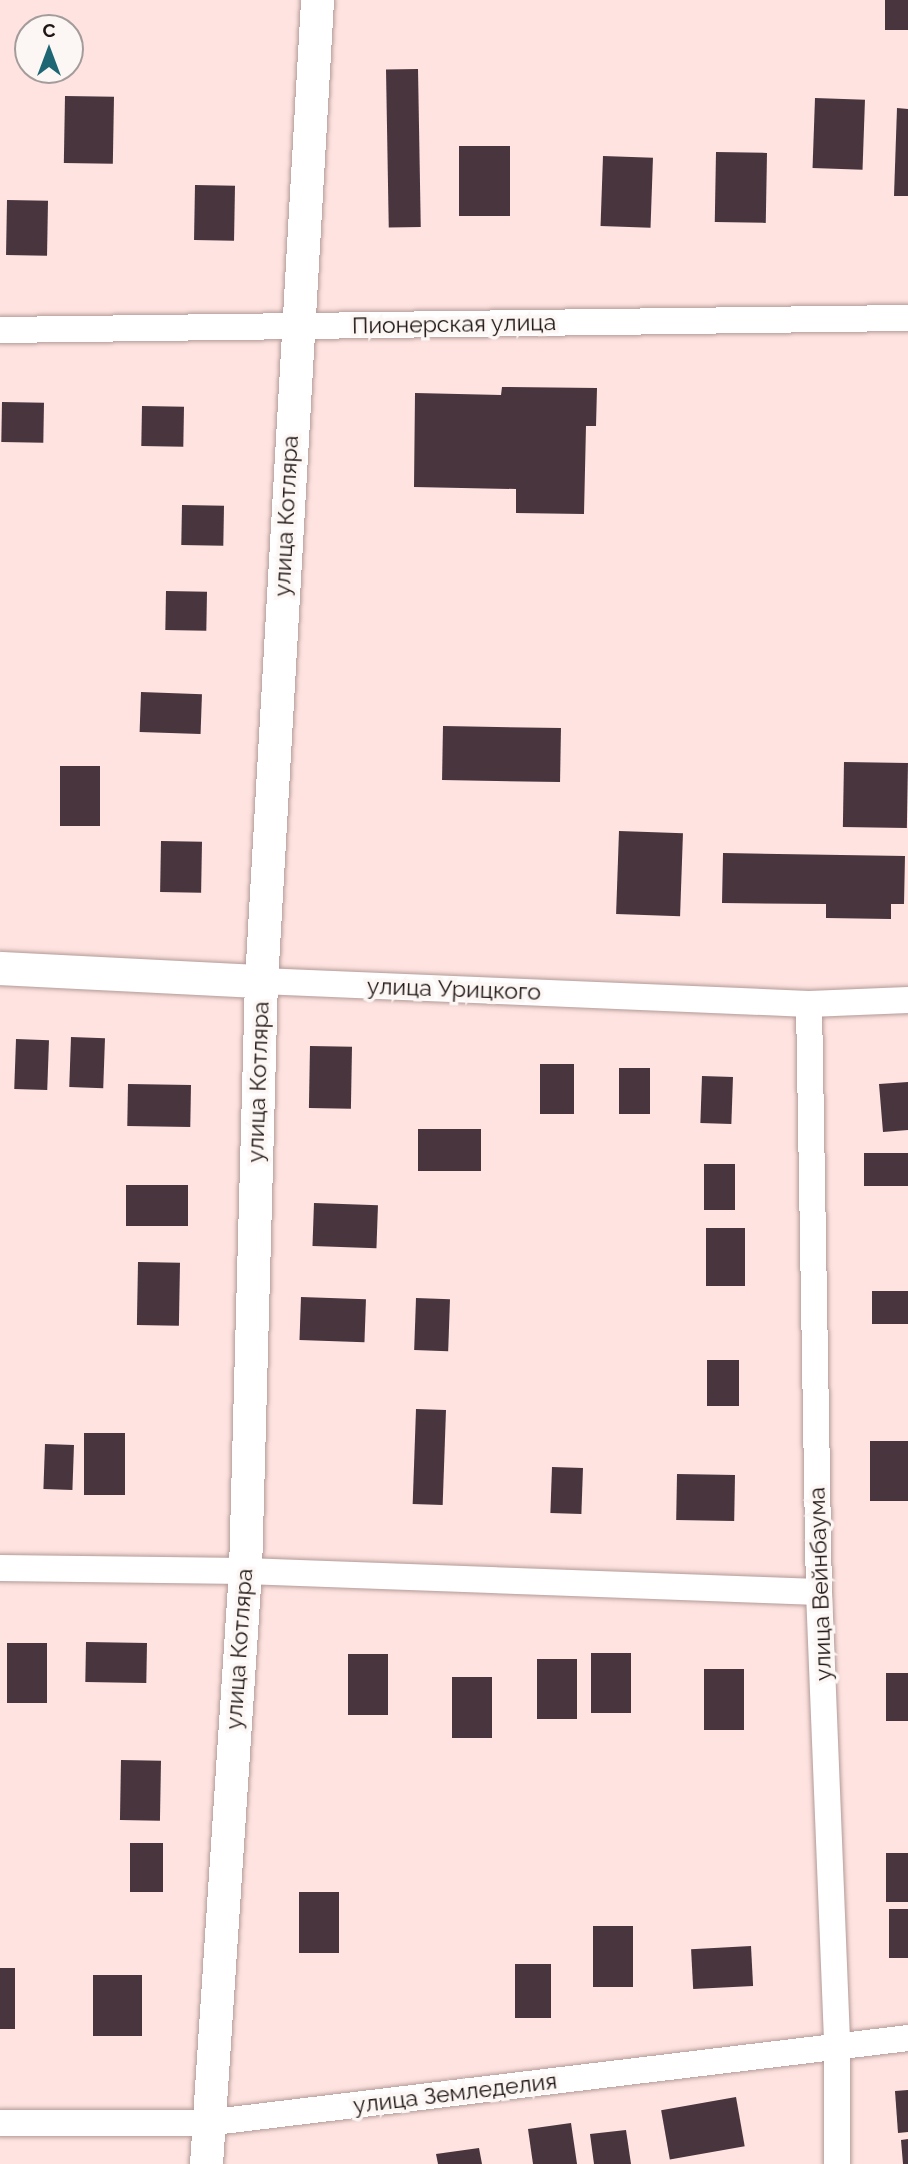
<!DOCTYPE html>
<html>
<head>
<meta charset="utf-8">
<style>
  body { margin:0 }
  #map { position:relative; width:908px; height:2164px; overflow:hidden; background:#fee3e0; font-family:Raleway,sans-serif }
  div>[style] { position:absolute }
  [style*='--x'] { left:calc(var(--x)*1px); top:calc(var(--y)*1px); width:calc(var(--w)*1px); rotate:calc(var(--a)*1deg) }
  .building>* { inset:0; background:#48353e; transform-origin:0 0 }
  .roads { filter:drop-shadow(0 0 2px #b39a97) drop-shadow(0 0 2px #b39a97) }
  .minor>* { height:26px; margin:-13px; padding:0 13px; transform-origin:13px; border-radius:13px; background:#fff }
  .tertiary>* { height:33px; margin:-16.5px; padding:0 16.5px; transform-origin:16.5px; border-radius:16.5px; background:#fff }
  span { translate:-50% -50%; white-space:nowrap; text-align:center; line-height:1.15; -webkit-text-stroke:7px #fcf6f5; paint-order:stroke }
  .street-label { font-size:23px; color:#1f1615 }
  .north { position:absolute; left:14px; top:14px; width:70px; height:70px; box-sizing:border-box; background:#fcf6f5; border:2px solid #a49c9b; border-radius:50%; rotate:0deg; font-size:19px; font-weight:700; line-height:28px; text-align:center; color:#1f1615 }
  .north::after { content:''; display:block; margin:auto; width:24px; height:32px; background:#1e6674; clip-path:polygon(50% 0,100% 100%,50% 72%,0 100%) }
</style>
</head>
<body>
<div id="map">
  <div class="building">
    <i style="left:885px;top:0;width:23px;height:30px"></i>
    <i style="left:418px;top:69px;width:158px;height:32px;rotate:89deg"></i>
    <i style="left:65px;top:96px;width:49px;height:67px;rotate:1deg"></i>
    <i style="left:815px;top:98px;width:50px;height:70px;rotate:2deg"></i>
    <i style="clip-path:polygon(897px 108px,908px 109px,908px 196px,894px 196px)"></i>
    <i style="left:459px;top:146px;width:51px;height:70px"></i>
    <i style="left:716px;top:152px;width:51px;height:70px;rotate:1deg"></i>
    <i style="left:603px;top:156px;width:50px;height:70px;rotate:2deg"></i>
    <i style="left:195px;top:185px;width:40px;height:55px;rotate:1deg"></i>
    <i style="left:7px;top:200px;width:41px;height:55px;rotate:1deg"></i>
    <i style="clip-path:polygon(502px 387px,597px 388px,596px 426px,586px 426px,584px 514px,516px 513px,516px 489px,414px 487px,415px 393px,501px 395px)"></i>
    <i style="left:2px;top:402px;width:42px;height:40px;rotate:1deg"></i>
    <i style="left:142px;top:406px;width:42px;height:40px;rotate:1deg"></i>
    <i style="left:182px;top:505px;width:42px;height:40px;rotate:1deg"></i>
    <i style="left:166px;top:591px;width:41px;height:39px;rotate:1deg"></i>
    <i style="left:141px;top:692px;width:61px;height:40px;rotate:2deg"></i>
    <i style="left:443px;top:726px;width:118px;height:54px;rotate:1deg"></i>
    <i style="left:844px;top:762px;width:64px;height:65px;rotate:1deg"></i>
    <i style="left:60px;top:766px;width:40px;height:60px"></i>
    <i style="left:619px;top:831px;width:64px;height:83px;rotate:2deg"></i>
    <i style="left:161px;top:841px;width:41px;height:51px;rotate:1deg"></i>
    <i style="clip-path:polygon(723px 853px,905px 856px,904px 904px,891px 904px,891px 919px,826px 918px,826px 904px,722px 903px)"></i>
    <i style="left:71px;top:1037px;width:34px;height:50px;rotate:2deg"></i>
    <i style="left:16px;top:1039px;width:33px;height:50px;rotate:2deg"></i>
    <i style="left:310px;top:1046px;width:42px;height:62px;rotate:1deg"></i>
    <i style="left:540px;top:1064px;width:34px;height:50px"></i>
    <i style="left:619px;top:1068px;width:31px;height:46px"></i>
    <i style="left:702px;top:1076px;width:31px;height:47px;rotate:2deg"></i>
    <i style="clip-path:polygon(908px 1082px,908px 1130px,883px 1132px,879px 1084px)"></i>
    <i style="left:128px;top:1084px;width:63px;height:42px;rotate:1deg"></i>
    <i style="left:418px;top:1129px;width:63px;height:42px"></i>
    <i style="left:908px;top:1153px;width:33px;height:44px;rotate:90deg"></i>
    <i style="left:704px;top:1164px;width:31px;height:46px"></i>
    <i style="left:126px;top:1185px;width:62px;height:41px"></i>
    <i style="left:314px;top:1203px;width:64px;height:43px;rotate:2deg"></i>
    <i style="left:706px;top:1228px;width:39px;height:58px"></i>
    <i style="left:138px;top:1262px;width:42px;height:63px;rotate:1deg"></i>
    <i style="left:908px;top:1291px;width:33px;height:36px;rotate:90deg"></i>
    <i style="left:301px;top:1297px;width:65px;height:43px;rotate:2deg"></i>
    <i style="left:416px;top:1298px;width:34px;height:52px;rotate:2deg"></i>
    <i style="left:707px;top:1360px;width:32px;height:46px"></i>
    <i style="left:416px;top:1409px;width:30px;height:95px;rotate:2deg"></i>
    <i style="left:84px;top:1433px;width:41px;height:62px"></i>
    <i style="left:908px;top:1441px;width:60px;height:38px;rotate:90deg"></i>
    <i style="left:45px;top:1444px;width:29px;height:45px;rotate:2deg"></i>
    <i style="left:552px;top:1467px;width:31px;height:46px;rotate:2deg"></i>
    <i style="left:677px;top:1474px;width:58px;height:46px;rotate:1deg"></i>
    <i style="left:86px;top:1642px;width:61px;height:40px;rotate:1deg"></i>
    <i style="left:7px;top:1643px;width:40px;height:60px"></i>
    <i style="left:591px;top:1653px;width:40px;height:60px"></i>
    <i style="left:348px;top:1654px;width:40px;height:61px"></i>
    <i style="left:537px;top:1659px;width:40px;height:60px"></i>
    <i style="left:704px;top:1669px;width:40px;height:61px"></i>
    <i style="left:908px;top:1673px;width:48px;height:22px;rotate:90deg"></i>
    <i style="left:452px;top:1677px;width:40px;height:61px"></i>
    <i style="left:121px;top:1760px;width:40px;height:60px;rotate:1deg"></i>
    <i style="left:130px;top:1843px;width:33px;height:49px"></i>
    <i style="left:908px;top:1853px;width:49px;height:22px;rotate:90deg"></i>
    <i style="left:299px;top:1892px;width:40px;height:61px"></i>
    <i style="left:908px;top:1909px;width:49px;height:19px;rotate:90deg"></i>
    <i style="left:593px;top:1926px;width:40px;height:61px"></i>
    <i style="left:751px;top:1946px;width:40px;height:60px;rotate:87deg"></i>
    <i style="left:515px;top:1964px;width:36px;height:54px"></i>
    <i style="left:0;top:1968px;width:15px;height:61px"></i>
    <i style="left:93px;top:1975px;width:49px;height:61px"></i>
    <i style="clip-path:polygon(908px 2090px,908px 2132px,898px 2133px,895px 2091px)"></i>
    <i style="left:736px;top:2097px;width:50px;height:76px;rotate:80deg"></i>
    <i style="clip-path:polygon(571px 2123px,577px 2164px,533px 2164px,528px 2129px)"></i>
    <i style="clip-path:polygon(626px 2130px,631px 2164px,594px 2164px,590px 2134px)"></i>
    <i style="clip-path:polygon(908px 2139px,908px 2164px,903px 2164px,901px 2140px)"></i>
    <i style="clip-path:polygon(479px 2148px,482px 2164px,438px 2164px,436px 2154px)"></i>
  </div>
  <div class="roads">
    <div class="minor">
      <i style="--x:0;--y:330;--w:908;--a:-0.76"></i>
      <i style="--x:261;--y:981;--w:548;--a:2.4"></i>
      <i style="--x:809;--y:1004;--w:99;--a:-2.3"></i>
      <i style="--x:809;--y:1004;--w:588;--a:89.03"></i>
      <i style="--x:819;--y:1592;--w:454;--a:87.7"></i>
      <i style="--x:837;--y:2046;--w:118;--a:90"></i>
      <i style="--x:0;--y:1568;--w:245;--a:0.7"></i>
      <i style="--x:245;--y:1571;--w:574;--a:2.1"></i>
      <i style="--x:0;--y:2123;--w:206;--a:0"></i>
      <i style="--x:206;--y:2123;--w:707;--a:-6.9"></i>
    </div>
    <div class="tertiary">
      <i style="--x:0;--y:968;--w:261;--a:2.9"></i>
      <i style="--x:206;--y:2164;--w:594;--a:-86.24"></i>
      <i style="--x:245;--y:1571;--w:590;--a:-88.45"></i>
      <i style="--x:261;--y:981;--w:983;--a:-86.73"></i>
    </div>
  </div>
  <div class="street-label">
    <span style="left:454px;top:324px;rotate:-1deg">Пионерская улица</span>
    <span style="left:286px;top:516px;rotate:-87deg">улица Котляра</span>
    <span style="left:454px;top:989px;rotate:2deg">улица Урицкого</span>
    <span style="left:258px;top:1082px;rotate:-88deg">улица Котляра</span>
    <span style="left:820px;top:1584px;rotate:-92deg">улица Вейнбаума</span>
    <span style="left:239px;top:1649px;rotate:-86deg">улица Котляра</span>
    <span style="left:455px;top:2093px;rotate:-7deg">улица Земледелия</span>
  </div>
  <div class="north">С</div>
</div>
</body>
</html>
